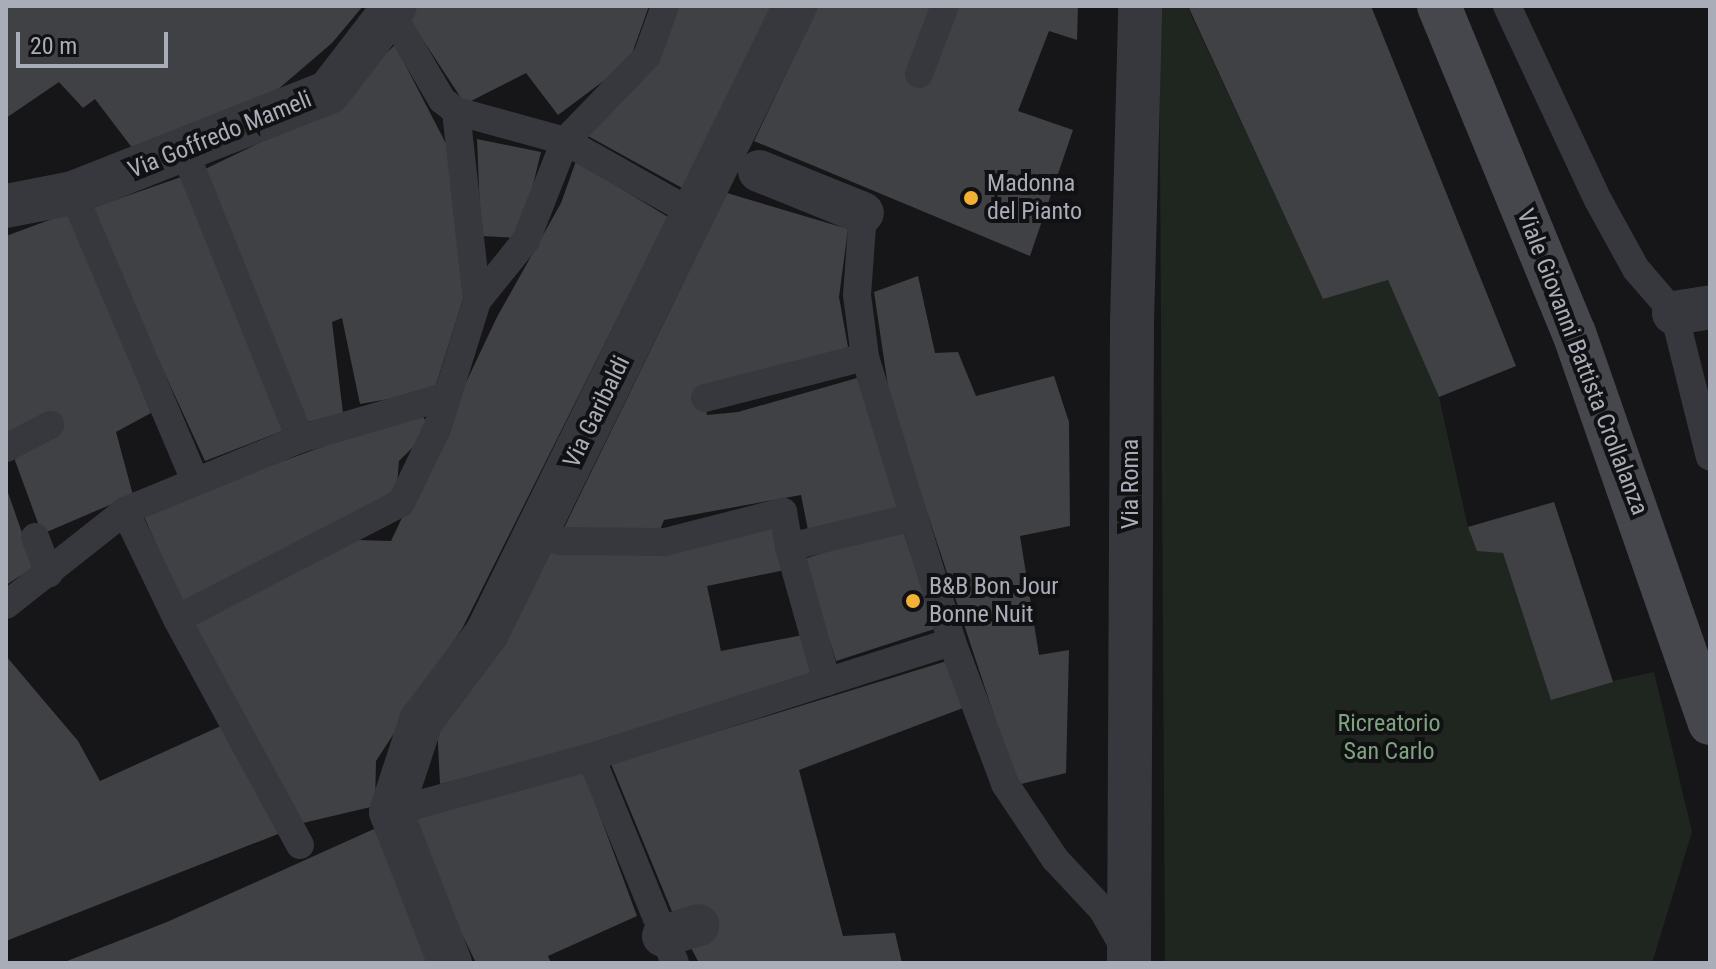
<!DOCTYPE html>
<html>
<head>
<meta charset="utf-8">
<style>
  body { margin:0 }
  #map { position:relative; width:1716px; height:969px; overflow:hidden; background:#161618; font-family:"Roboto Condensed",sans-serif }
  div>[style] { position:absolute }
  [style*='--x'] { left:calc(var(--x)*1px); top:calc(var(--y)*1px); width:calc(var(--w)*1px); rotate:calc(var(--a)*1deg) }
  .green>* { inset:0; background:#1e261f }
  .building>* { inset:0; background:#404145; transform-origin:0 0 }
  .service>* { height:28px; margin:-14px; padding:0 14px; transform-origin:14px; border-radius:14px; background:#37383d }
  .pedestrian>* { height:42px; margin:-21px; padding:0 21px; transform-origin:21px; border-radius:21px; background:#37383d }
  .minor>* { height:44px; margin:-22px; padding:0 22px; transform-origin:22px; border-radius:22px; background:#37383d }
  .secondary>* { height:44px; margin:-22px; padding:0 22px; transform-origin:22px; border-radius:22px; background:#45474d }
  .dots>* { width:22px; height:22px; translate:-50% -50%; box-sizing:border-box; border:4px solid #111113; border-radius:50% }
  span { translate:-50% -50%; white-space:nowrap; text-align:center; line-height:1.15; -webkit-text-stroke:8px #111113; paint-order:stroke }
  .street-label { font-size:24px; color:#a8adb8 }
  .poi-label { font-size:24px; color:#a8adb8 }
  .left { translate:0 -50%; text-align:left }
  .park-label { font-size:24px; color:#7fa381 }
  .frame { position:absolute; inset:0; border:8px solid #a8adb8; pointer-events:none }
  .scale { position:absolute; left:16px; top:32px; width:152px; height:36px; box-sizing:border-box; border:4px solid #a8adb8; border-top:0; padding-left:10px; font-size:24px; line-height:28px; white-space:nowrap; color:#a8adb8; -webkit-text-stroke:6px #111113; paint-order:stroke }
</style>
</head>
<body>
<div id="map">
  <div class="green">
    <i style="clip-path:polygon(1159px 6px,1187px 6px,1323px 298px,1388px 280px,1439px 397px,1468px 527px,1554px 502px,1613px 681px,1654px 672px,1692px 832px,1652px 963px,1165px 963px)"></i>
  </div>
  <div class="building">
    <i style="clip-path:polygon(6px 6px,363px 6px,332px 43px,276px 91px,133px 149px,95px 99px,83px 108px,59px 82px,6px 118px)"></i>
    <i style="clip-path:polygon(408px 6px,649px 6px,629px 62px,558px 115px,526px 73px,465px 104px,404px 11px)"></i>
    <i style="clip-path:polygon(674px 6px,779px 6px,684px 189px,588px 136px)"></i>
    <i style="clip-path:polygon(818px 6px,936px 6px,930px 79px,959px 6px,1078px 6px,1077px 40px,1049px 31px,1018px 111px,1073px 130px,1030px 256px,754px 141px)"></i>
    <i style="clip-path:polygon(1188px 6px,1371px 6px,1516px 366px,1439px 397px,1388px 280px,1323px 299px)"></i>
    <i style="clip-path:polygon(395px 45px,456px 163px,464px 296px,434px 391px,360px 404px,342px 318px,332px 322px,343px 413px,300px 424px,201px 171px,319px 114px)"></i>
    <i style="clip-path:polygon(477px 139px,541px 152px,520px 238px,481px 236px)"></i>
    <i style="clip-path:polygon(576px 161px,668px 217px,463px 627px,376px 761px,375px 806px,303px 823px,192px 625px,356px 540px,391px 541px,497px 317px,561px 203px)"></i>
    <i style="clip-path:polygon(184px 176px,288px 429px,205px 461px,89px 209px)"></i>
    <i style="clip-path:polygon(727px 193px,848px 229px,839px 297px,848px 347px,705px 398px,707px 415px,738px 412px,857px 378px,903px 515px,809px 535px,801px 495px,664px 520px,660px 530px,563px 530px)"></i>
    <i style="clip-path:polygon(71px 212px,151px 413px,116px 432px,133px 495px,42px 534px,6px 436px,6px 236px)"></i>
    <i style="clip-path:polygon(918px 276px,935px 353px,958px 352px,976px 396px,1054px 376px,1069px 422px,1070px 526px,1020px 536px,1039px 655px,1069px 650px,1066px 773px,1017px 785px,890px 400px,874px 292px)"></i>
    <i style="clip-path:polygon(419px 412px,432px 428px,399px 461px,396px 497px,183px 605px,142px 512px)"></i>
    <i style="clip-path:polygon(6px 487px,34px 567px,6px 585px)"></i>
    <i style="clip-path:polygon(1554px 502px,1613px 682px,1551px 700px,1503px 553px,1477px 551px,1468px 527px)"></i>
    <i style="clip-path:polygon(774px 523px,785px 570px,707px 586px,721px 651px,803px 635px,812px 673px,572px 751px,440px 784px,437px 725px,552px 550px)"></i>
    <i style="left:902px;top:527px;width:107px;height:104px;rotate:72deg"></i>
    <i style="clip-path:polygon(6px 656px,78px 741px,100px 781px,223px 725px,283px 832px,6px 941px)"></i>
    <i style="clip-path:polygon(950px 660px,963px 708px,799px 770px,843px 936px,895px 933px,902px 963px,699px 963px,673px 914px,611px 764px)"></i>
    <i style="clip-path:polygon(582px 767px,637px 916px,548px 956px,551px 963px,476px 963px,407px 821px)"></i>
    <i style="clip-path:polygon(374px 829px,436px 963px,62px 963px,167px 922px)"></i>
  </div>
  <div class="service">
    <i style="--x:1507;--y:6;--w:214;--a:64.9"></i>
    <i style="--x:1598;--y:200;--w:79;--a:61.2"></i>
    <i style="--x:1636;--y:269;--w:58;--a:49.2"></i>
    <i style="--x:1674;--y:313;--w:148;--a:76"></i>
    <i style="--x:391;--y:13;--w:101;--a:59.6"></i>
    <i style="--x:442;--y:100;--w:18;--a:38"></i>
    <i style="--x:456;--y:111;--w:113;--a:15.4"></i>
    <i style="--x:565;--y:141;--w:118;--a:-46"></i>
    <i style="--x:647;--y:56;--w:53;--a:-70.2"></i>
    <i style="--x:919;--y:74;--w:73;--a:-69.1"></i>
    <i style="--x:456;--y:111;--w:191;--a:83.7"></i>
    <i style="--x:184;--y:150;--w:311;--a:68.1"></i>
    <i style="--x:73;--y:193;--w:312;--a:67"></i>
    <i style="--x:863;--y:213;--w:82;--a:94.2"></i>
    <i style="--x:857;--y:295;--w:63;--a:82.6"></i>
    <i style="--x:865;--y:357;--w:298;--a:73"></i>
    <i style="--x:952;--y:642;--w:152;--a:69.5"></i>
    <i style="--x:1005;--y:784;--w:90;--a:56.3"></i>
    <i style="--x:1055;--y:859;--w:69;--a:46.8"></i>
    <i style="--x:1102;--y:909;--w:46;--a:60.1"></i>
    <i style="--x:705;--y:398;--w:165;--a:-14.4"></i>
    <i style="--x:6;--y:448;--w:50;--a:-27.6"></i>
    <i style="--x:125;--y:511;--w:120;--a:64.3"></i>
    <i style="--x:538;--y:535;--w:24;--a:15"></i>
    <i style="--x:561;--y:541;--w:104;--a:0.6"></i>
    <i style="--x:665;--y:542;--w:122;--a:-14.3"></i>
    <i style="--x:783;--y:512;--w:36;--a:80"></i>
    <i style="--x:789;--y:547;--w:129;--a:-13.5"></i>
    <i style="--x:35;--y:537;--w:39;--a:69"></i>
    <i style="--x:789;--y:547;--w:140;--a:74.3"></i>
    <i style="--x:6;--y:605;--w:152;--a:-38.3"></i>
    <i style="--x:125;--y:511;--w:189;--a:-22.4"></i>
    <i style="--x:300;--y:439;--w:150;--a:-16.3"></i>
    <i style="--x:591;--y:757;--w:222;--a:67.8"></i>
    <i style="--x:391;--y:812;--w:207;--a:-15.4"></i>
    <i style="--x:591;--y:757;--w:379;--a:-17.7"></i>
    <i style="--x:300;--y:845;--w:257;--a:-118.6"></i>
    <i style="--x:177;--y:619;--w:252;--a:-27.4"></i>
    <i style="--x:401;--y:503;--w:82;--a:-64.1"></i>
    <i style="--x:437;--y:429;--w:134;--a:-72.6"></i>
    <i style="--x:477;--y:301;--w:78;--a:-51.2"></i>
    <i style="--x:526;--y:240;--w:106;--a:-68.5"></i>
    <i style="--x:565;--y:141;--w:148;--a:29.5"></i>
  </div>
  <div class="pedestrian">
    <i style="--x:759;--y:171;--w:112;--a:22"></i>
    <i style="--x:663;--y:936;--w:37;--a:-17"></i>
  </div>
  <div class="minor">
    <i style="--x:6;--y:206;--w:68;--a:-11"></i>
    <i style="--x:73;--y:193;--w:275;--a:-21.5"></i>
    <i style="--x:329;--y:92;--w:108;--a:-52.5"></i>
    <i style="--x:1674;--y:313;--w:36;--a:-9"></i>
    <i style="--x:450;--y:963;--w:162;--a:-111.3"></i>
    <i style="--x:391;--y:812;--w:96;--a:-71.8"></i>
    <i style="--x:421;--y:721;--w:110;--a:-53.1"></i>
    <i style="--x:487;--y:633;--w:699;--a:-63.84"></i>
    <i style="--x:1129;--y:963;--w:641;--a:-89.73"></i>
    <i style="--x:1132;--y:322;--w:316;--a:-88.5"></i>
  </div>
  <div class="secondary">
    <i style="--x:1439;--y:6;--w:354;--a:67.6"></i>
    <i style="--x:1574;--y:333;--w:413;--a:70.8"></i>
  </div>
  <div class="dots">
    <i style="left:971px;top:198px;background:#f2b134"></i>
    <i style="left:913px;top:601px;background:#f2b134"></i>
  </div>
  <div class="street-label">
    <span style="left:220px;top:135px;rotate:-22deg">Via Goffredo Mameli</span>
    <span style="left:1582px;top:362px;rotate:69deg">Viale Giovanni Battista Crollalanza</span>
    <span style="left:597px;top:412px;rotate:-64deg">Via Garibaldi</span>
    <span style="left:1131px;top:484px;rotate:-90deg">Via Roma</span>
  </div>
  <div class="poi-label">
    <span class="left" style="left:987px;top:198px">Madonna<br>del Pianto</span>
    <span class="left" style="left:929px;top:601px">B&amp;B Bon Jour<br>Bonne Nuit</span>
  </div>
  <div class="park-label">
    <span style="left:1389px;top:738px">Ricreatorio<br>San Carlo</span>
  </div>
  <div class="frame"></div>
  <div class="scale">20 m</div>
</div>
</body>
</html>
